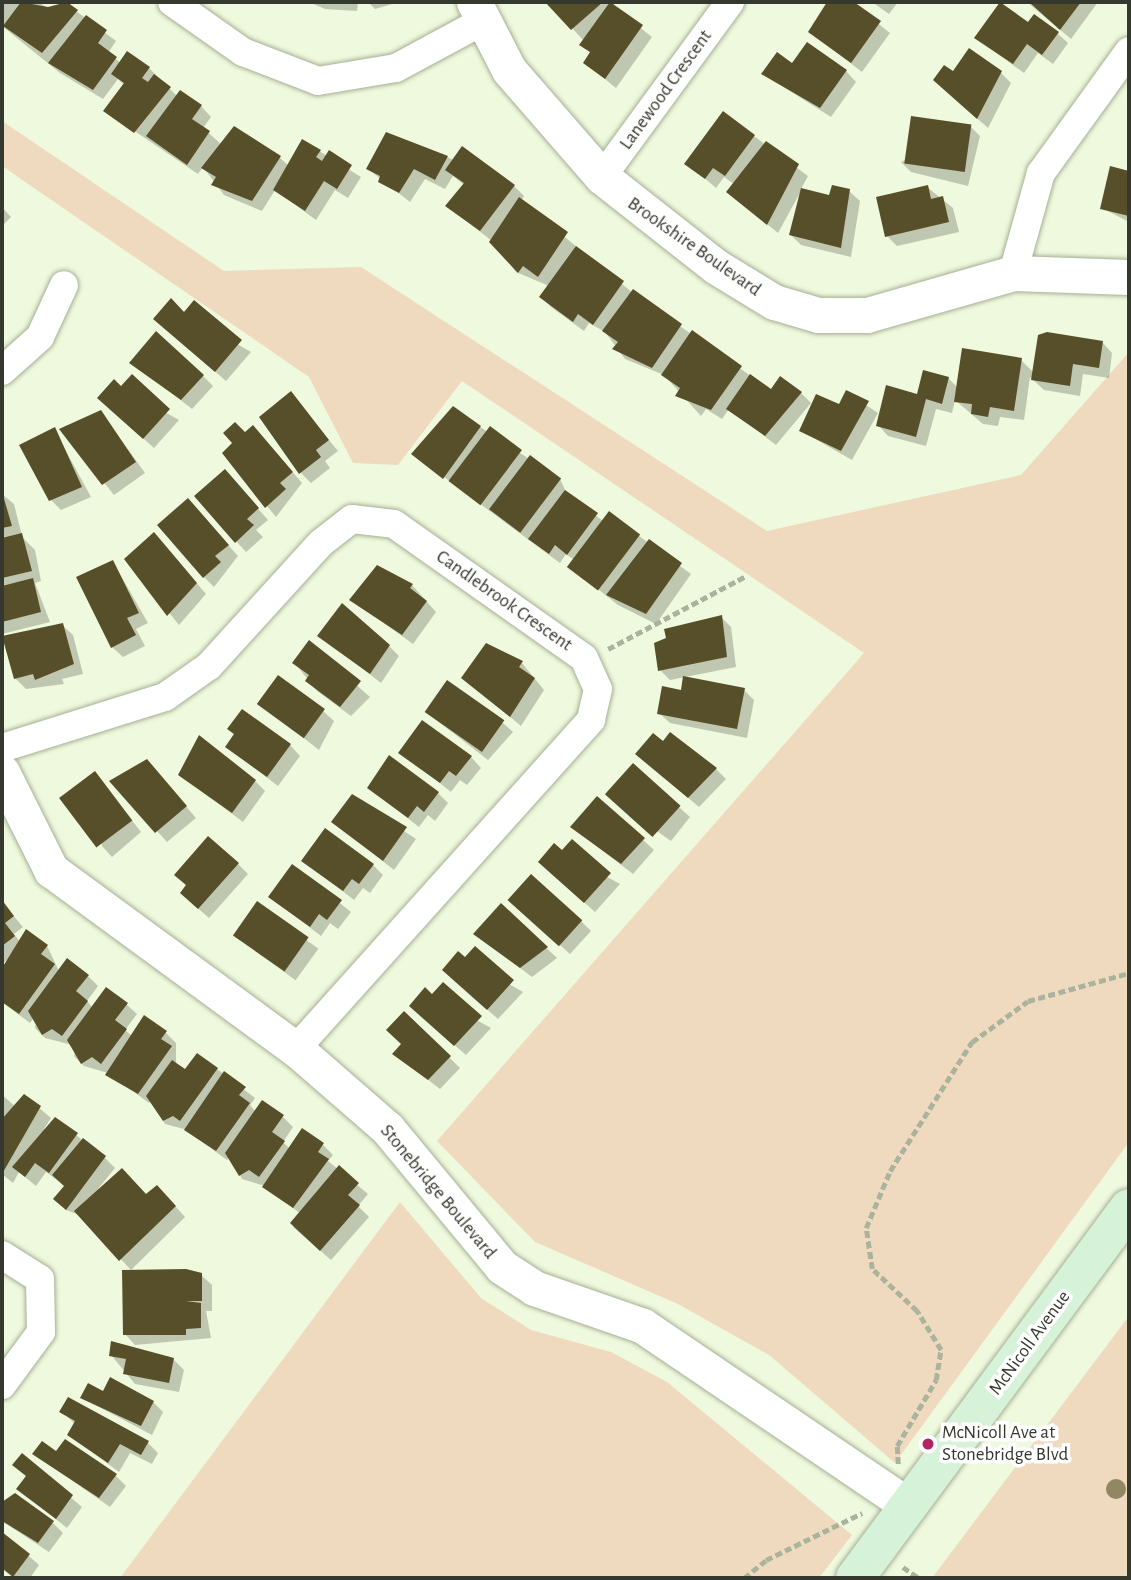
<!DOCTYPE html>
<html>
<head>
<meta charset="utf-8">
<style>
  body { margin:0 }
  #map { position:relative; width:1131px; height:1580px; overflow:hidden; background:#eff9dd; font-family:"Alegreya Sans",sans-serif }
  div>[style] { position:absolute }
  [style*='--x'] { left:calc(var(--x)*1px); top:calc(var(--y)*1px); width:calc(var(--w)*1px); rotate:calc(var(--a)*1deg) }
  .green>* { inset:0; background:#efdabf }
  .shadow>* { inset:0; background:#0003; transform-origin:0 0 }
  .building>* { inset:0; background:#574f29; transform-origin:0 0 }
  .path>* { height:4.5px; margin-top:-2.25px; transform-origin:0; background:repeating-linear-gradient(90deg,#abb39d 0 7px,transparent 0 10.5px) }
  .roads { filter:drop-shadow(0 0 2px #a6af95) drop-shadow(0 0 2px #a6af95) }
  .minor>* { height:28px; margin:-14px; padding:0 14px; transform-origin:14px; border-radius:14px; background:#fff }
  .tertiary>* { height:35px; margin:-17.5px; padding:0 17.5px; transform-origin:17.5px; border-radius:17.5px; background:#fff }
  .secondary>* { height:38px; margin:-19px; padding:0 19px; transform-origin:19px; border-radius:19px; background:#d6f3da }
  .trees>* { width:20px; height:20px; margin:-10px; border-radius:50%; background:#928763 }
  .dots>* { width:19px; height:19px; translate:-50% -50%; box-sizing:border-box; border:4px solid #fff; border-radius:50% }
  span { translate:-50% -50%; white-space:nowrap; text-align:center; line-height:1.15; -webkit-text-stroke:7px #fff; paint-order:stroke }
  .street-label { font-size:19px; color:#35382e }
  .poi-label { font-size:19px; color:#35382e }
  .left { translate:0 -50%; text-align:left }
  .frame { position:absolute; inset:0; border:4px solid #35382e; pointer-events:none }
</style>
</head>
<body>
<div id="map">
  <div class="green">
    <i style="clip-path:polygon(2px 121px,224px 271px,361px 267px,767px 531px,1021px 475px,1129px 352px,1129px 1142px,895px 1463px,769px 1355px,678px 1304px,535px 1242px,437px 1141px,864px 653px,462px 381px,398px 465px,353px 463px,309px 377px,2px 166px)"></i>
    <i style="clip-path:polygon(400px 1202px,481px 1298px,531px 1330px,611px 1352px,667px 1382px,852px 1535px,819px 1578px,120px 1578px)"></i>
    <i style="clip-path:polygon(1129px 1316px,1129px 1578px,932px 1578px)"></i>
  </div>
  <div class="shadow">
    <i style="clip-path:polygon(2px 2px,38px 2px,49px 9px,64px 2px,116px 41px,108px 53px,121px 63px,149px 68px,177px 96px,201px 106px,211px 117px,203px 128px,222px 145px,279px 157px,289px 166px,303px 141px,361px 177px,348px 198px,335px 190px,316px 220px,275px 190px,262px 211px,224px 195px,203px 167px,198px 174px,105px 111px,124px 85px,118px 79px,103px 99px,60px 73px,2px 26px)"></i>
    <i style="clip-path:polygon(309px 2px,358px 2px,357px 11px,325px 9px)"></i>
    <i style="clip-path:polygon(368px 2px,399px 2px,375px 9px)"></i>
    <i style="clip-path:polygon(548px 2px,616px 2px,613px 6px,652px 37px,616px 88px,585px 63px,591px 54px,584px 41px)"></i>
    <i style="clip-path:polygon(830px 2px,851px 2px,890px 33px,862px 72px,810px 32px)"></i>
    <i style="clip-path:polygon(872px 2px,898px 2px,889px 14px)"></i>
    <i style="clip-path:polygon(1027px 2px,1098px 2px,1071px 39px)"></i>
    <i style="clip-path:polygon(1057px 33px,1068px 43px,1053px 64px,1038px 53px,1024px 73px,976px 38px)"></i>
    <i style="clip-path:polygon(792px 65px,846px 71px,856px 82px,831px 117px,763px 74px)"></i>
    <i style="clip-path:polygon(953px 73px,1001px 73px,1011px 83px,988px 128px,945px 90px)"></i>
    <i style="clip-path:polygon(970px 126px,980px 136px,968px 186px,911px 172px,901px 162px)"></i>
    <i style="clip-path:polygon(754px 136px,808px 176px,801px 189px,830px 197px,849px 191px,860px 201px,851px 257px,801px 245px,791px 235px,801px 191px,778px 233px,728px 192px,734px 184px,724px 177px,716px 188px,687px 163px)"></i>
    <i style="clip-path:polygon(447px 157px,514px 186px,524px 196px,521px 201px,633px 293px,772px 391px,801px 393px,811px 403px,776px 445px,729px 409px,722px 419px,706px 409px,701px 416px,664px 375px,625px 359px,605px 332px,589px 323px,584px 331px,551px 307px,541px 297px,549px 286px,516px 272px,492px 241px,447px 206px,464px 185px,453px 176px,445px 189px,425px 179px,410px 202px,368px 169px)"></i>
    <i style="clip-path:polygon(1111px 169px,1129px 174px,1129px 222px,1102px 208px)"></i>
    <i style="clip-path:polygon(927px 187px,953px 208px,959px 232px,897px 246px,887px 236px)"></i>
    <i style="clip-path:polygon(2px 207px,11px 217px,2px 226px)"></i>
    <i style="clip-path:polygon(184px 314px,251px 352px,226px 381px,166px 329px)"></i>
    <i style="clip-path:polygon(1102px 342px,1112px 353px,1109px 378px,1083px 374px,1080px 396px,1044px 390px,1030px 377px,1024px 420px,1000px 417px,998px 426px,983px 424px,955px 400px,952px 413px,936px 409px,926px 446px,888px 436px,878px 425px,948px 378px,958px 388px,1021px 360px,1034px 373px)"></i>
    <i style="clip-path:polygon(132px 362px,203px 376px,213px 386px,192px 409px)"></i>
    <i style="clip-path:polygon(122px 388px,179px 420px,154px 448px,109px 408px)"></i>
    <i style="clip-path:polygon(846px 392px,878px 413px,852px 460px,801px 431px,840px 407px)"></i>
    <i style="clip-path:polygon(291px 394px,338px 451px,325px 461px,330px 468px,311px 483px,301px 473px)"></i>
    <i style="clip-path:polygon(101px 412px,145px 473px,114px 495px,62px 430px)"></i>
    <i style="clip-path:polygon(480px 427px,560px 479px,567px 494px,603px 521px,609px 514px,691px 574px,656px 624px,618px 605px,569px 566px,574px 560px,566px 554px,560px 563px,413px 454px)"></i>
    <i style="clip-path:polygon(54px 429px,91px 497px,61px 510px,51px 500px)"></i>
    <i style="clip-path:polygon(245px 434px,263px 438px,302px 483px,276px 517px,224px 453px)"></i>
    <i style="clip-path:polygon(235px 482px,268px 520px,256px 530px,263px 537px,246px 552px,236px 541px)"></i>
    <i style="clip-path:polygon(2px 494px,14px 504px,22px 536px,8px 542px,24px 539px,35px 550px,41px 581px,35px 583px,50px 622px,2px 634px)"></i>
    <i style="clip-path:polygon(198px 511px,238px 556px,214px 587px,204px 577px)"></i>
    <i style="clip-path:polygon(164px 545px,206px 594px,179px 625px,126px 559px)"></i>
    <i style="clip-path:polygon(113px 562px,148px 623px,136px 629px,145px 646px,123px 657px,112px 647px)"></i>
    <i style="clip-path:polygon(378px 567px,412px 585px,436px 612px,413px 644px,352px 600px)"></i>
    <i style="clip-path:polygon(721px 617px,731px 627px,736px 667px,670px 680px,660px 670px)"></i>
    <i style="clip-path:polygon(62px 625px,73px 635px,83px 674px,62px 679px,64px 684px,26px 689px,15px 678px)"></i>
    <i style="clip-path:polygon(320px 636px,389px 646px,399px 656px,381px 683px)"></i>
    <i style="clip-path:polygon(309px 643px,370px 697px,351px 716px,317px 691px,294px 662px)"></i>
    <i style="clip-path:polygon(522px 663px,544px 690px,521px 726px,463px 678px)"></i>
    <i style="clip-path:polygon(744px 690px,754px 700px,747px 738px,670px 723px,659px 713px,682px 692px)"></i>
    <i style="clip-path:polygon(259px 703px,323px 711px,334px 721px,319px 750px)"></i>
    <i style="clip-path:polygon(426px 712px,502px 722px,513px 732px,488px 760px)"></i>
    <i style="clip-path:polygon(290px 745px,300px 756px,278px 786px,227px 747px)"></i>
    <i style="clip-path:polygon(401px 752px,471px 757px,481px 768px,467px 785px,460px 780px,451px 792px)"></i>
    <i style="clip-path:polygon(639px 756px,716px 769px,726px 779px,699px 807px)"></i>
    <i style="clip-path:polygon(147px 761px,196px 818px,167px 842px,157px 831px)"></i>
    <i style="clip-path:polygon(633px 765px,690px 817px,671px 841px,614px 801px)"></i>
    <i style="clip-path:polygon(95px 773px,141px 832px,112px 857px,102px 846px)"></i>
    <i style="clip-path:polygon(180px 775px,255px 781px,265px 791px,243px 822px)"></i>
    <i style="clip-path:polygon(369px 788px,438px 793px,448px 803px,435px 821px,428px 815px,419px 827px)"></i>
    <i style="clip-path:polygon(352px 797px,416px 839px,394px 870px,333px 822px)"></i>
    <i style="clip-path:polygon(572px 827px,643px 840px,654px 850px,633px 874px)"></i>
    <i style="clip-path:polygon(562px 852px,620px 884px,595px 912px,551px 873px)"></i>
    <i style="clip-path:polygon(303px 861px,373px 865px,383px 875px,370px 893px,363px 888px,354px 900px)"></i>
    <i style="clip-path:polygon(238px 864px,248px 874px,209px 918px,192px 903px)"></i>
    <i style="clip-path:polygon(293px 866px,351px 912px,338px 929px,330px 923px,321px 936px,270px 897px)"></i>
    <i style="clip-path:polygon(2px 902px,23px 927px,14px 934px,20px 942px,47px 946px,59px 971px,88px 976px,98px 986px,87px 1001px,93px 1008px,126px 1004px,137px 1014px,125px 1030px,132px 1036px,165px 1032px,176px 1043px,176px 1065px,185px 1071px,217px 1069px,255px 1098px,250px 1105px,256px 1112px,263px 1102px,283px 1117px,293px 1127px,283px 1142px,290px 1149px,322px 1144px,333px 1155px,328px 1161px,368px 1194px,358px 1206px,369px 1217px,331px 1260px,293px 1227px,302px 1215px,265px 1186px,242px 1179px,230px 1156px,227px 1160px,184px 1129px,165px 1124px,152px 1099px,149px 1103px,108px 1073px,84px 1066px,74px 1056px,76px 1046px,45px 1038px,35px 1028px,38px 1012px,30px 1023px,2px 1002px,2px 970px,8px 959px,2px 964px)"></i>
    <i style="left:257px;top:904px;width:76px;height:39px;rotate:36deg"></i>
    <i style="clip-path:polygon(501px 906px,557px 958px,532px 977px,475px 934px)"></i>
    <i style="clip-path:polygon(519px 908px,581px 921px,591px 931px,570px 954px)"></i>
    <i style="clip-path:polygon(466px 960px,523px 992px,498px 1019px,454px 980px)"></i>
    <i style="clip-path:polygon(433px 996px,491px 1028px,466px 1055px,421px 1016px)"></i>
    <i style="clip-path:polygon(404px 1013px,460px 1068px,440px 1089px,395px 1054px,403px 1044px)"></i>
    <i style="clip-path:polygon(2px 1095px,16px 1107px,25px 1096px,51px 1118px,44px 1129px,76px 1135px,104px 1157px,115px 1168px,98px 1189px,167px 1197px,185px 1217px,131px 1270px,79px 1215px,66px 1210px,66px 1187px,46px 1172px,36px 1186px,19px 1172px,13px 1183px,2px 1174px)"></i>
    <i style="clip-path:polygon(201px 1275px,212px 1285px,212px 1311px,206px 1311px,211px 1338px,135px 1345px,125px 1334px)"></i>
    <i style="clip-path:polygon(111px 1355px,173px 1359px,184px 1370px,179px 1392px,135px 1384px)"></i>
    <i style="clip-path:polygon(104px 1393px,153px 1402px,163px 1412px,152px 1435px,82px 1398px)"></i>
    <i style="clip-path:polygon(62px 1412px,148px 1443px,158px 1453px,152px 1464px,130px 1453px,119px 1472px,69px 1435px,75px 1424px)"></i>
    <i style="clip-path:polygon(56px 1453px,115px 1475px,126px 1486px,110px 1507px,34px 1454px)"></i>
    <i style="clip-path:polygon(22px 1456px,82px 1507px,67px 1528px,18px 1489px,27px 1477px)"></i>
    <i style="clip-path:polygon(2px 1504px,52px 1522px,63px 1533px,49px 1552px,2px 1521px)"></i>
    <i style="clip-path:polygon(2px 1532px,39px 1565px,30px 1578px,14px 1578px,2px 1569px)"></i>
  </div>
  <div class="building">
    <i style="clip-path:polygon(21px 2px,48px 7px,67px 2px,78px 10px,42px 53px,3px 26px)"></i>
    <i style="clip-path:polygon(545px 2px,603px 2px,571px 30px)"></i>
    <i style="clip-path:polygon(610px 2px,643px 25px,605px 79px,583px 63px,590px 52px,579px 45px)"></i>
    <i style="clip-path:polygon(827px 2px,854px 2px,881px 21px,851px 63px,808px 32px)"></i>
    <i style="clip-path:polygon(1000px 2px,1028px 22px,1034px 14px,1059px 32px,1042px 55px,1027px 44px,1013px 64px,974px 38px)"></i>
    <i style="clip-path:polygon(1029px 2px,1081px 2px,1060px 30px)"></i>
    <i style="clip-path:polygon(86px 15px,107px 30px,98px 43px,117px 57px,93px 90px,48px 63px)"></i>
    <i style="clip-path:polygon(807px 42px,847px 70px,820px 108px,761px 74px,777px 52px,792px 63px)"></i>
    <i style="clip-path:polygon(969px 48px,1002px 71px,977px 119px,933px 80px,944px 65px,953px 71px)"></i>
    <i style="clip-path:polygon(127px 51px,150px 67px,142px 78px,148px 82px,154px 74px,171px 87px,134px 133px,103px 111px,124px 83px,111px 74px)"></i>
    <i style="clip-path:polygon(180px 90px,202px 105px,192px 119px,210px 131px,187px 165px,146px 136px)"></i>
    <i style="clip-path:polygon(723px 111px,755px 135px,725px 176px,713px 168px,705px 179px,684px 164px)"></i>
    <i style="left:911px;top:116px;width:61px;height:48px;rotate:8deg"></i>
    <i style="clip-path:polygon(234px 126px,281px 156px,252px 201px,211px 185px,216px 177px,201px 168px)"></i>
    <i style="clip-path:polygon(386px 132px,448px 156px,435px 180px,414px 169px,399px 193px,378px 182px,380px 176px,366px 169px)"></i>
    <i style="clip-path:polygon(302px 139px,321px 150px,316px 157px,322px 161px,329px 150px,352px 165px,337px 189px,324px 181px,305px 211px,273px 190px)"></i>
    <i style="clip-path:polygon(766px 141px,799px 164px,767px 225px,726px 192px)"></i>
    <i style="clip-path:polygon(462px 146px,515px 185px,480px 231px,445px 206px,464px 183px,445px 170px)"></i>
    <i style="clip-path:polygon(1110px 166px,1129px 171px,1129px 216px,1100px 209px)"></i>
    <i style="clip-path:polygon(832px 185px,850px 189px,841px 248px,789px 235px,801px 188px,829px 195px)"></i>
    <i style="clip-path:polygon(928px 185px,931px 199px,943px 196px,949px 222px,885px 237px,876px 197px)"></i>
    <i style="clip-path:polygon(519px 197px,568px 232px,538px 277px,523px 266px,518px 273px,489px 242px)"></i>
    <i style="clip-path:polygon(576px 246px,624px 281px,593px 325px,578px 314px,573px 322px,539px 297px)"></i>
    <i style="clip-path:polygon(633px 289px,682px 324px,652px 368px,612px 349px,618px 342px,602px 331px)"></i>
    <i style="clip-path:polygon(171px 298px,184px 312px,194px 300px,242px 340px,215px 372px,153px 319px)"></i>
    <i style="clip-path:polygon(692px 330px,742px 366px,711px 410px,675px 396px,680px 388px,661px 375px)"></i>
    <i style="clip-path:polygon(156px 331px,204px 375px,181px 400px,129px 363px)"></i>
    <i style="clip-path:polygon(1047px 332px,1103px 341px,1099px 368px,1073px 364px,1070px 386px,1031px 380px,1038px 335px)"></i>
    <i style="clip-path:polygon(962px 348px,1022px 358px,1014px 411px,990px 407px,988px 417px,971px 414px,972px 404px,954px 402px)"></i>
    <i style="clip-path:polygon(923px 370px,949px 377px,942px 404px,926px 399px,916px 437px,876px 426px,886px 385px,917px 394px)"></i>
    <i style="clip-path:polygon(132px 374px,170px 409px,143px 439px,97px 398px,114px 379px,121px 386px)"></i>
    <i style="clip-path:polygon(750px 374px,771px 389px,780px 376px,802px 392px,765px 436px,726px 409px)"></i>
    <i style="clip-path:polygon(846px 390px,869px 401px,841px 451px,799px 431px,816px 394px,839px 404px)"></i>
    <i style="clip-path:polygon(291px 391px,329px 440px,316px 450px,321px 457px,299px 474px,259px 417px)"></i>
    <i style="clip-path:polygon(453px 406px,481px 426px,443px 479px,411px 454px)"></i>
    <i style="clip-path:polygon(101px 410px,136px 462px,102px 485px,59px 429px)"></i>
    <i style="clip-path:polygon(235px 422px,245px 432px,253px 425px,293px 472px,280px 483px,286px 489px,265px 508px,222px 453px,232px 443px,223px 433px)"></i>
    <i style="left:490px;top:426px;width:40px;height:69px;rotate:37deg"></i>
    <i style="clip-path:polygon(55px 427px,82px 487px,49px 501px,19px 445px)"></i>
    <i style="left:530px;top:455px;width:39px;height:68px;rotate:37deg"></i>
    <i style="clip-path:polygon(225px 469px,259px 508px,247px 519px,254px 525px,235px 543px,194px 496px)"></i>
    <i style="clip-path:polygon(565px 490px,598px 513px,567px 555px,555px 545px,549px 554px,528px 539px)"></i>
    <i style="clip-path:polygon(2px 492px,12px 526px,2px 528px)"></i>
    <i style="clip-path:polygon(188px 498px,229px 545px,215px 556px,221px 562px,203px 578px,157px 525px)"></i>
    <i style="left:609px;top:511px;width:39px;height:70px;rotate:37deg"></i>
    <i style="clip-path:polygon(154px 532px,197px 583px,167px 616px,124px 559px)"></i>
    <i style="clip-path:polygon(22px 533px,32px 571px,2px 578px,2px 538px)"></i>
    <i style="clip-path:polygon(649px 539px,682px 563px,646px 614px,606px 595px)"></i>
    <i style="clip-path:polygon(113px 560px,139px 613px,127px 618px,136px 635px,111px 648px,76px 577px)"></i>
    <i style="clip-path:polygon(377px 565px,413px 584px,410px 588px,427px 601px,402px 635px,349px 600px)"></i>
    <i style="clip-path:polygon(33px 578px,41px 612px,2px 622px,2px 586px)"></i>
    <i style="clip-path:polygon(342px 603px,390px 645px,370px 674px,317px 636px)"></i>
    <i style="clip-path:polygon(722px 615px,727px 657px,658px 671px,654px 643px,666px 638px,664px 629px)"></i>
    <i style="clip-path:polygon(63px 623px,74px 664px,35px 680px,33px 674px,14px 679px,2px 636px)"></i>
    <i style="clip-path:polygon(309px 640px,361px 681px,340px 707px,305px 681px,309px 675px,292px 663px)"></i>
    <i style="clip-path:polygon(486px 643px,523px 661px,519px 667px,535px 678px,510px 717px,461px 678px)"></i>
    <i style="left:278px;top:675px;width:58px;height:36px;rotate:36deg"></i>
    <i style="clip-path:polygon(683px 676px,745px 688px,737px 729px,657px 714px,662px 686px,681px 690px)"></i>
    <i style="left:447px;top:680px;width:70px;height:39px;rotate:35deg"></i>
    <i style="clip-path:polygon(242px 709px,291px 744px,267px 777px,225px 747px,234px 734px,227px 729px)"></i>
    <i style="clip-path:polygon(422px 720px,472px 756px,456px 776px,449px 771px,440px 783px,398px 753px)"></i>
    <i style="clip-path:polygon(670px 732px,717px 768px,688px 798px,635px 754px,653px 733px,663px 741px)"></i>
    <i style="clip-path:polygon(199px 735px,256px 780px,232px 813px,178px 775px)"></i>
    <i style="clip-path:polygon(389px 755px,439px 792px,424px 812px,417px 806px,408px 818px,367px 788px)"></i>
    <i style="clip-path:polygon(147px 759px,187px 806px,155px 833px,109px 781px)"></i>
    <i style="left:633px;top:763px;width:64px;height:42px;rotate:42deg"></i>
    <i style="left:95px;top:771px;width:62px;height:45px;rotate:53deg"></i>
    <i style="clip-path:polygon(352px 794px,407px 827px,383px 861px,331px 822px)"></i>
    <i style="clip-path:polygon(597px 796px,645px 838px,621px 864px,570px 827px)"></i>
    <i style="clip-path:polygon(325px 828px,374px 864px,359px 884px,352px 879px,343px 891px,301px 861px)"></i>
    <i style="clip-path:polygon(208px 836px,239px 863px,198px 909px,180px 893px,186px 885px,174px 875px)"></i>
    <i style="clip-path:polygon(572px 839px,611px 873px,584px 903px,538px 862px,554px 843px,562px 850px)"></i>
    <i style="clip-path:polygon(292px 864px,342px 900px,327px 920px,319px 914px,310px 927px,268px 897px)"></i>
    <i style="left:531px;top:874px;width:69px;height:35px;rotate:42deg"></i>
    <i style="clip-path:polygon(2px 900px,14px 916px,5px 923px,15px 936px,2px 946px)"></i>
    <i style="left:257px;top:901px;width:63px;height:42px;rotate:35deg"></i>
    <i style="clip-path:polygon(501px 903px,548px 947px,520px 968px,473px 934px)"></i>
    <i style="clip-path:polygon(26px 929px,48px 945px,41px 954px,55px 964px,19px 1014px,2px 1002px,2px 968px)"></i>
    <i style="clip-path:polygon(475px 946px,514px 980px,487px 1010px,442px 970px,458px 951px,465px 957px)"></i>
    <i style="clip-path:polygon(67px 958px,89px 975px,76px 991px,88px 1001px,62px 1036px,52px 1029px,42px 1035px,28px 1011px)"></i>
    <i style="clip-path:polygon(443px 982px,482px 1016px,454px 1046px,409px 1006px,425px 987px,432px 994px)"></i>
    <i style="clip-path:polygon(106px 987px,128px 1003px,115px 1020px,127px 1029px,101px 1064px,92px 1057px,81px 1064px,67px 1040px)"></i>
    <i style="clip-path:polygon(404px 1011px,451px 1056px,428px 1080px,392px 1054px,401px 1044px,386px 1030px)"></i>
    <i style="clip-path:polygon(144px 1015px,167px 1031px,161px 1039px,172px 1046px,138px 1094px,105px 1075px)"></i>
    <i style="clip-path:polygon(197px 1053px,218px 1068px,180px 1121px,173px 1116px,163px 1121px,146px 1096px,172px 1060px,185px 1069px)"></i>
    <i style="clip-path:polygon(224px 1071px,246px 1087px,239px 1095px,250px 1103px,216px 1151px,184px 1130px)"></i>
    <i style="clip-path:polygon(24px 1094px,41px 1106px,2px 1174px,2px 1119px)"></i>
    <i style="clip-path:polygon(262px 1100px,284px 1115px,272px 1132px,285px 1141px,259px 1177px,249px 1170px,239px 1176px,225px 1153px)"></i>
    <i style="clip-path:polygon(55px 1117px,78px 1133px,49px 1173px,35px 1163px,25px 1177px,12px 1167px)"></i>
    <i style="clip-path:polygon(302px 1128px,324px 1143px,318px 1152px,329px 1159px,293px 1208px,262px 1187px)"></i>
    <i style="clip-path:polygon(83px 1138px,106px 1156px,66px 1210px,53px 1199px,64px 1186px,52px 1175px)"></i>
    <i style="clip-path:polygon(339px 1165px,359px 1183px,348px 1195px,360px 1205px,320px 1251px,290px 1223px)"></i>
    <i style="clip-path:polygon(122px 1168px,146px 1194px,157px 1185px,176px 1206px,119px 1261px,74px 1211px)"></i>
    <i style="clip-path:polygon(186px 1269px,202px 1273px,202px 1301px,186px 1301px,201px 1303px,201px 1328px,186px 1329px,186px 1335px,123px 1335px,122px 1270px)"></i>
    <i style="clip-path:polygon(111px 1341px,174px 1358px,169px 1383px,123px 1374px,126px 1359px,109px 1356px)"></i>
    <i style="clip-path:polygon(110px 1377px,154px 1401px,141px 1426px,80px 1398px,88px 1383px,103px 1391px)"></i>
    <i style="clip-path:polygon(68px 1397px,149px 1441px,141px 1455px,120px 1444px,108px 1463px,67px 1435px,75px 1421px,59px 1412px)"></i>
    <i style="clip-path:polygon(65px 1439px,117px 1474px,99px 1498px,32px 1454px,42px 1441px,56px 1451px)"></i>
    <i style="clip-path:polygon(22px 1453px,73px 1495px,56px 1519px,16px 1489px,26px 1476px,12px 1465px)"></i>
    <i style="clip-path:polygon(15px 1493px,54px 1521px,38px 1543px,2px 1521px,2px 1502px)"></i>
    <i style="clip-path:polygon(2px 1532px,30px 1554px,13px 1577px,2px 1568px)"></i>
  </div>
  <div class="path">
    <i style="--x:608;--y:649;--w:156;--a:-27.9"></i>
    <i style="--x:898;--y:1464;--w:18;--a:-93"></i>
    <i style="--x:897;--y:1446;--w:77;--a:-59.4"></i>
    <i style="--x:936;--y:1380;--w:30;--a:-81"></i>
    <i style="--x:941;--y:1350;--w:46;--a:-121.6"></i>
    <i style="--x:917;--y:1311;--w:62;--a:-137"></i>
    <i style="--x:872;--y:1269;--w:41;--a:-98.3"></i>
    <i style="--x:866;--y:1228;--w:62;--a:-67.2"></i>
    <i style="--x:890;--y:1171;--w:153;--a:-57.6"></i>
    <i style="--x:972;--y:1042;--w:69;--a:-36.2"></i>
    <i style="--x:1028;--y:1001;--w:105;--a:-15.5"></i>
    <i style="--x:903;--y:1567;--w:19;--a:35"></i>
    <i style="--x:744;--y:1578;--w:28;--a:-39"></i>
    <i style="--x:766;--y:1560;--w:107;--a:-26.1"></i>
    <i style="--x:944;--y:1578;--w:166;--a:0"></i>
  </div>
  <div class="roads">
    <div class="minor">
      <i style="--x:172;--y:2;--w:87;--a:35.2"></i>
      <i style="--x:243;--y:52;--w:80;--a:21.1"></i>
      <i style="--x:318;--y:81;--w:79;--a:-9.5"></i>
      <i style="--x:396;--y:68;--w:97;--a:-28.4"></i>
      <i style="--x:602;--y:177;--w:217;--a:-53.8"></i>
      <i style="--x:1013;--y:273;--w:104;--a:-74.4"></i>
      <i style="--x:1041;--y:173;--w:150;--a:-54.2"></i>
      <i style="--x:2;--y:371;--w:51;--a:-41.8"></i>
      <i style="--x:40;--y:337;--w:57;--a:-65.2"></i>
      <i style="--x:2;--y:748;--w:171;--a:-17.4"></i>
      <i style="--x:165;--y:697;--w:54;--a:-35.2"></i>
      <i style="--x:209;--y:666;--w:166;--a:-47.7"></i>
      <i style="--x:321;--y:543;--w:39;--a:-38"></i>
      <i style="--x:352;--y:519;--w:42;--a:6.8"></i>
      <i style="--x:394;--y:524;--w:232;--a:35.2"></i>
      <i style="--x:584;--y:658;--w:34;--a:66"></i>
      <i style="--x:598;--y:689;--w:32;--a:103"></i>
      <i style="--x:591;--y:720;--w:442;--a:131.9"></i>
      <i style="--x:2;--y:1255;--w:45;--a:32.3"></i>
      <i style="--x:40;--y:1279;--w:53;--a:88.9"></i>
      <i style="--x:41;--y:1332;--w:66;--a:126.3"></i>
    </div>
    <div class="tertiary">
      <i style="--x:474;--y:2;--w:76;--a:62.8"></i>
      <i style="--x:509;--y:70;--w:142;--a:49"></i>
      <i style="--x:602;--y:177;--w:144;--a:38.2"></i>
      <i style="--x:715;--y:266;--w:69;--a:31.4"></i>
      <i style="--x:774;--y:302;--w:46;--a:16.5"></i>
      <i style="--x:818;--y:315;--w:49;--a:0"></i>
      <i style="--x:867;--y:315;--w:152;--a:-16"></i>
      <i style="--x:1013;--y:273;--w:116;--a:2"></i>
      <i style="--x:2;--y:772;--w:110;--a:63.4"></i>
      <i style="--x:51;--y:870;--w:303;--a:36.2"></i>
      <i style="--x:296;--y:1049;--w:121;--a:41"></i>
      <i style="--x:387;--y:1128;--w:180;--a:50.4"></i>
      <i style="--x:502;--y:1267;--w:38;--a:33"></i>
      <i style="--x:534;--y:1288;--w:115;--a:19.2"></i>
      <i style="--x:643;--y:1326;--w:321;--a:34.1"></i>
    </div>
    <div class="secondary">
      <i style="--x:855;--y:1578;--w:460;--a:-53.5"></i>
    </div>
  </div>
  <div class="trees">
    <i style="left:1116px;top:1489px"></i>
  </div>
  <div class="dots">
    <i style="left:928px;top:1444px;background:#b12562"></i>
  </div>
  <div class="street-label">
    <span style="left:666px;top:90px;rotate:-54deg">Lanewood Crescent</span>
    <span style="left:694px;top:247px;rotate:35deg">Brookshire Boulevard</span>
    <span style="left:504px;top:601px;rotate:35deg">Candlebrook Crescent</span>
    <span style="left:438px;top:1192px;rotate:50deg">Stonebridge Boulevard</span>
    <span style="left:1030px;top:1343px;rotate:-54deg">McNicoll Avenue</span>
  </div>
  <div class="poi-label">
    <span class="left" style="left:942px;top:1444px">McNicoll Ave at<br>Stonebridge Blvd</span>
  </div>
  <div class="frame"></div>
</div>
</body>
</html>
